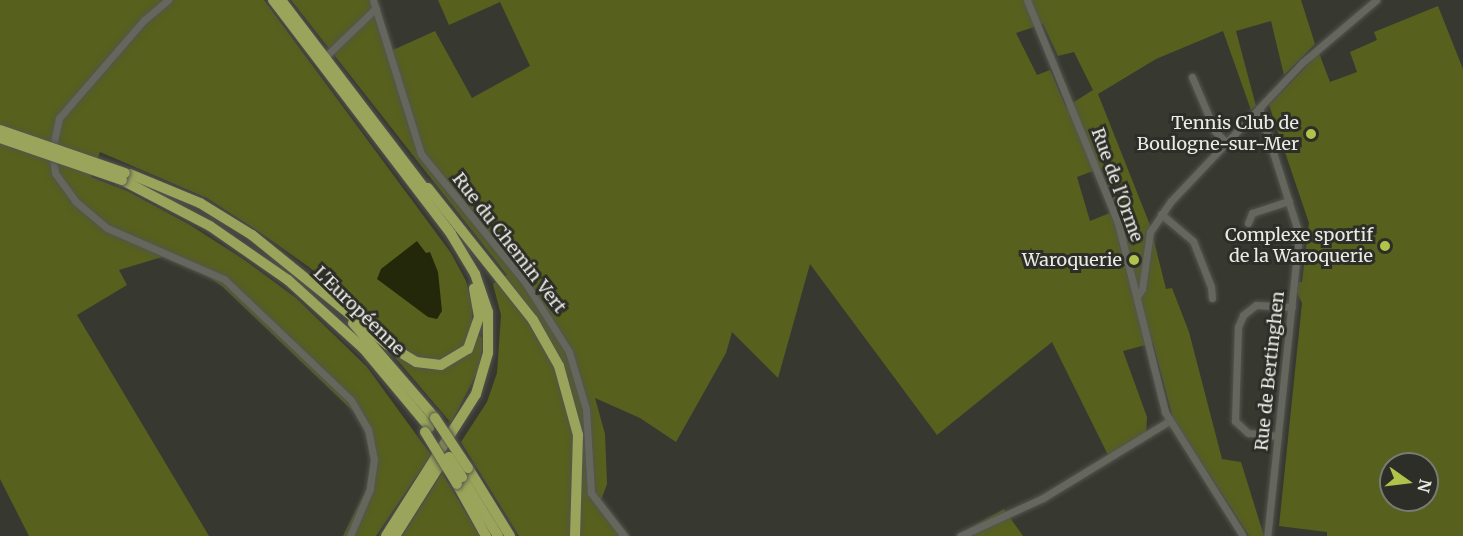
<!DOCTYPE html>
<html>
<head>
<meta charset="utf-8">
<style>
  body { margin:0 }
  #map { position:relative; width:1463px; height:536px; overflow:hidden; background:#373931; font-family:Merriweather,serif }
  div>[style] { position:absolute }
  [style*='--x'] { left:calc(var(--x)*1px); top:calc(var(--y)*1px); width:calc(var(--w)*1px); rotate:calc(var(--a)*1deg) }
  .green>* { inset:0; background:#57601d }
  .water>* { inset:0; background:#24280b }
  .roads { filter:drop-shadow(0 0 2px #53554e) drop-shadow(0 0 2px #53554e) }
  .minor>* { height:7px; margin:-3.5px; padding:0 3.5px; transform-origin:3.5px; border-radius:3.5px; background:#65675f }
  .highway>* { height:10px; margin:-5px; padding:0 5px; transform-origin:5px; border-radius:5px; background:#9aa55b }
  .bridges { filter:drop-shadow(0 0 2px #53554e) drop-shadow(0 0 2px #53554e) }
  .highway-bridge>* { height:10px; margin:-5px; padding:0 5px; transform-origin:5px; border-radius:5px; background:#9aa55b }
  .dots>* { width:16px; height:16px; translate:-50% -50%; box-sizing:border-box; border:3px solid #2d2e27; border-radius:50% }
  span { translate:-50% -50%; white-space:nowrap; text-align:center; line-height:1.15; -webkit-text-stroke:6px #2d2e27; paint-order:stroke }
  .poi-label { font-size:18px; color:#eaebe6 }
  .right { translate:-100% -50%; text-align:right }
  .street-label { font-size:18px; color:#eaebe6 }
  .north { position:absolute; left:1379px; top:452px; width:60px; height:60px; box-sizing:border-box; background:#2d2e27; border:2px solid #797a73; border-radius:50%; rotate:104deg; font-size:16px; font-weight:700; line-height:24px; text-align:center; color:#eaebe6 }
  .north::after { content:''; display:block; margin:auto; width:21px; height:27px; background:#b2c34c; clip-path:polygon(50% 0,100% 100%,50% 72%,0 100%) }
</style>
</head>
<body>
<div id="map">
  <div class="green">
    <i style="clip-path:polygon(0 0,264px 0,451px 253px,466px 281px,472px 304px,472px 328px,482px 338px,482px 350px,478px 371px,451px 423px,394px 356px,400px 347px,309px 267px,258px 231px,207px 198px,100px 152px,91px 177px,127px 191px,190px 225px,243px 259px,296px 298px,367px 367px,431px 455px,376px 536px,343px 536px,366px 490px,371px 463px,367px 437px,355px 413px,223px 287px,209px 277px,162px 257px,119px 270px,127px 285px,77px 315px,209px 536px,29px 536px,0 479px)"></i>
    <i style="clip-path:polygon(evenodd,291px 0,376px 0,393px 50px,435px 31px,472px 98px,530px 66px,500px 2px,449px 25px,438px 0,1301px 0,1315px 44px,1284px 75px,1271px 21px,1236px 31px,1256px 106px,1251px 110px,1223px 31px,1156px 59px,1098px 94px,1150px 225px,1166px 289px,1172px 288px,1189px 332px,1222px 459px,1241px 462px,1264px 536px,1249px 536px,1173px 418px,1153px 343px,1123px 351px,1147px 417px,1146px 436px,1108px 455px,1052px 342px,937px 435px,810px 264px,778px 378px,732px 332px,726px 353px,676px 442px,640px 418px,595px 398px,605px 434px,607px 484px,601px 500px,630px 536px,519px 536px,461px 442px,487px 402px,497px 373px,501px 315px,493px 284px,507px 275px,291px 0,1043px 24px,1058px 56px,1074px 52px,1093px 90px,1066px 107px,1050px 70px,1037px 75px,1016px 33px,1043px 24px,291px 0,1101px 168px,1117px 210px,1090px 221px,1077px 177px,1101px 168px)"></i>
    <i style="clip-path:polygon(evenodd,1438px 6px,1463px 69px,1463px 536px,1327px 536px,1327px 532px,1279px 526px,1302px 303px,1297px 293px,1298px 282px,1302px 282px,1309px 223px,1269px 105px,1319px 53px,1330px 82px,1357px 72px,1350px 52px,1377px 40px,1374px 32px,1438px 6px,1391px 464px,1427px 464px,1427px 500px,1391px 500px,1391px 464px)"></i>
    <i style="clip-path:polygon(442px 473px,480px 536px,402px 536px)"></i>
    <i style="clip-path:polygon(1004px 509px,1023px 536px,971px 536px,966px 530px)"></i>
  </div>
  <div class="water">
    <i style="clip-path:polygon(417px 241px,426px 253px,430px 252px,438px 272px,442px 311px,437px 319px,428px 317px,377px 279px,381px 269px)"></i>
  </div>
  <div class="roads">
    <div class="minor">
      <i style="--x:168;--y:0;--w:31;--a:140"></i>
      <i style="--x:144;--y:20;--w:130;--a:130.9"></i>
      <i style="--x:59;--y:118;--w:34;--a:102"></i>
      <i style="--x:52;--y:151;--w:22;--a:82"></i>
      <i style="--x:55;--y:173;--w:34;--a:54"></i>
      <i style="--x:75;--y:201;--w:42;--a:40.2"></i>
      <i style="--x:107;--y:228;--w:128;--a:23.6"></i>
      <i style="--x:224;--y:279;--w:175;--a:43.6"></i>
      <i style="--x:351;--y:400;--w:34;--a:60"></i>
      <i style="--x:368;--y:429;--w:31;--a:79"></i>
      <i style="--x:374;--y:459;--w:30;--a:98"></i>
      <i style="--x:370;--y:489;--w:51;--a:113.1"></i>
      <i style="--x:373;--y:0;--w:161;--a:72.7"></i>
      <i style="--x:421;--y:154;--w:165;--a:50.9"></i>
      <i style="--x:525;--y:282;--w:83;--a:57.8"></i>
      <i style="--x:569;--y:352;--w:59;--a:73.4"></i>
      <i style="--x:586;--y:409;--w:84;--a:86.6"></i>
      <i style="--x:591;--y:493;--w:54;--a:52.5"></i>
      <i style="--x:1027;--y:0;--w:241;--a:67.8"></i>
      <i style="--x:1118;--y:223;--w:195;--a:76"></i>
      <i style="--x:1165;--y:412;--w:146;--a:57.8"></i>
      <i style="--x:324;--y:58;--w:72;--a:-43.9"></i>
      <i style="--x:1192;--y:77;--w:59;--a:66.9"></i>
      <i style="--x:1215;--y:131;--w:16;--a:47"></i>
      <i style="--x:1259;--y:108;--w:132;--a:72.4"></i>
      <i style="--x:1299;--y:234;--w:304;--a:96"></i>
      <i style="--x:1161;--y:214;--w:42;--a:40.2"></i>
      <i style="--x:1193;--y:241;--w:49;--a:68.6"></i>
      <i style="--x:1211;--y:287;--w:11;--a:85"></i>
      <i style="--x:1248;--y:223;--w:11;--a:-68"></i>
      <i style="--x:1252;--y:213;--w:39;--a:-18"></i>
      <i style="--x:1138;--y:295;--w:7;--a:-56"></i>
      <i style="--x:1142;--y:289;--w:58;--a:-82"></i>
      <i style="--x:1150;--y:232;--w:37;--a:-56"></i>
      <i style="--x:1171;--y:201;--w:192;--a:-46.5"></i>
      <i style="--x:1303;--y:62;--w:96;--a:-40.3"></i>
      <i style="--x:1278;--y:436;--w:30;--a:-174"></i>
      <i style="--x:1248;--y:433;--w:18;--a:-137"></i>
      <i style="--x:1235;--y:421;--w:94;--a:-88.2"></i>
      <i style="--x:1238;--y:327;--w:13;--a:-67"></i>
      <i style="--x:1243;--y:315;--w:16;--a:-38"></i>
      <i style="--x:1256;--y:305;--w:36;--a:3"></i>
      <i style="--x:960;--y:536;--w:91;--a:-24.6"></i>
      <i style="--x:1043;--y:498;--w:148;--a:-31.4"></i>
    </div>
    <div class="highway">
      <i style="--x:273;--y:0;--w:294;--a:52.7"></i>
      <i style="--x:451;--y:234;--w:47;--a:59"></i>
      <i style="--x:475;--y:274;--w:40;--a:71.1"></i>
      <i style="--x:488;--y:312;--w:41;--a:90"></i>
      <i style="--x:488;--y:353;--w:43;--a:106.3"></i>
      <i style="--x:476;--y:394;--w:168;--a:122.4"></i>
      <i style="--x:281;--y:0;--w:244;--a:52.7"></i>
      <i style="--x:130;--y:174;--w:76;--a:22.5"></i>
      <i style="--x:200;--y:203;--w:61;--a:31.6"></i>
      <i style="--x:252;--y:235;--w:175;--a:39"></i>
      <i style="--x:388;--y:345;--w:33;--a:31"></i>
      <i style="--x:416;--y:362;--w:25;--a:7"></i>
      <i style="--x:441;--y:365;--w:31;--a:-31"></i>
      <i style="--x:468;--y:349;--w:34;--a:-71"></i>
      <i style="--x:479;--y:317;--w:29;--a:-100"></i>
      <i style="--x:122;--y:180;--w:99;--a:27.6"></i>
      <i style="--x:210;--y:226;--w:95;--a:34.7"></i>
      <i style="--x:288;--y:280;--w:103;--a:42.2"></i>
      <i style="--x:364;--y:349;--w:102;--a:50.2"></i>
      <i style="--x:428;--y:188;--w:169;--a:51.5"></i>
      <i style="--x:533;--y:320;--w:53;--a:60.5"></i>
      <i style="--x:559;--y:366;--w:72;--a:74.6"></i>
      <i style="--x:578;--y:435;--w:101;--a:91.7"></i>
      <i style="--x:353;--y:323;--w:125;--a:49.2"></i>
      <i style="--x:468;--y:468;--w:80;--a:58.3"></i>
      <i style="--x:462;--y:477;--w:69;--a:58.6"></i>
      <i style="--x:457;--y:484;--w:60;--a:60.9"></i>
      <i style="--x:395;--y:536;--w:80;--a:-57.7"></i>
    </div>
  </div>
  <div class="bridges">
    <div class="highway-bridge">
      <i style="--x:0;--y:130;--w:132;--a:19"></i>
      <i style="--x:0;--y:138;--w:129;--a:19"></i>
      <i style="--x:435;--y:418;--w:60;--a:56.6"></i>
      <i style="--x:425;--y:432;--w:61;--a:58.4"></i>
      <i style="--x:449;--y:457;--w:24;--a:57"></i>
    </div>
  </div>
  <div class="dots">
    <i style="left:1311px;top:134px;background:#b2c34c"></i>
    <i style="left:1385px;top:246px;background:#b2c34c"></i>
    <i style="left:1134px;top:260px;background:#b2c34c"></i>
  </div>
  <div class="poi-label">
    <span class="right" style="left:1299px;top:134px">Tennis Club de<br>Boulogne-sur-Mer</span>
    <span class="right" style="left:1373px;top:246px">Complexe sportif<br>de la Waroquerie</span>
    <span class="right" style="left:1122px;top:260px">Waroquerie</span>
  </div>
  <div class="street-label">
    <span style="left:1117px;top:185px;rotate:70deg">Rue de l'Orme</span>
    <span style="left:509px;top:243px;rotate:52deg">Rue du Chemin Vert</span>
    <span style="left:359px;top:311px;rotate:44deg">L'Européenne</span>
    <span style="left:1270px;top:371px;rotate:-84deg">Rue de Bertinghen</span>
  </div>
  <div class="north">N</div>
</div>
</body>
</html>
